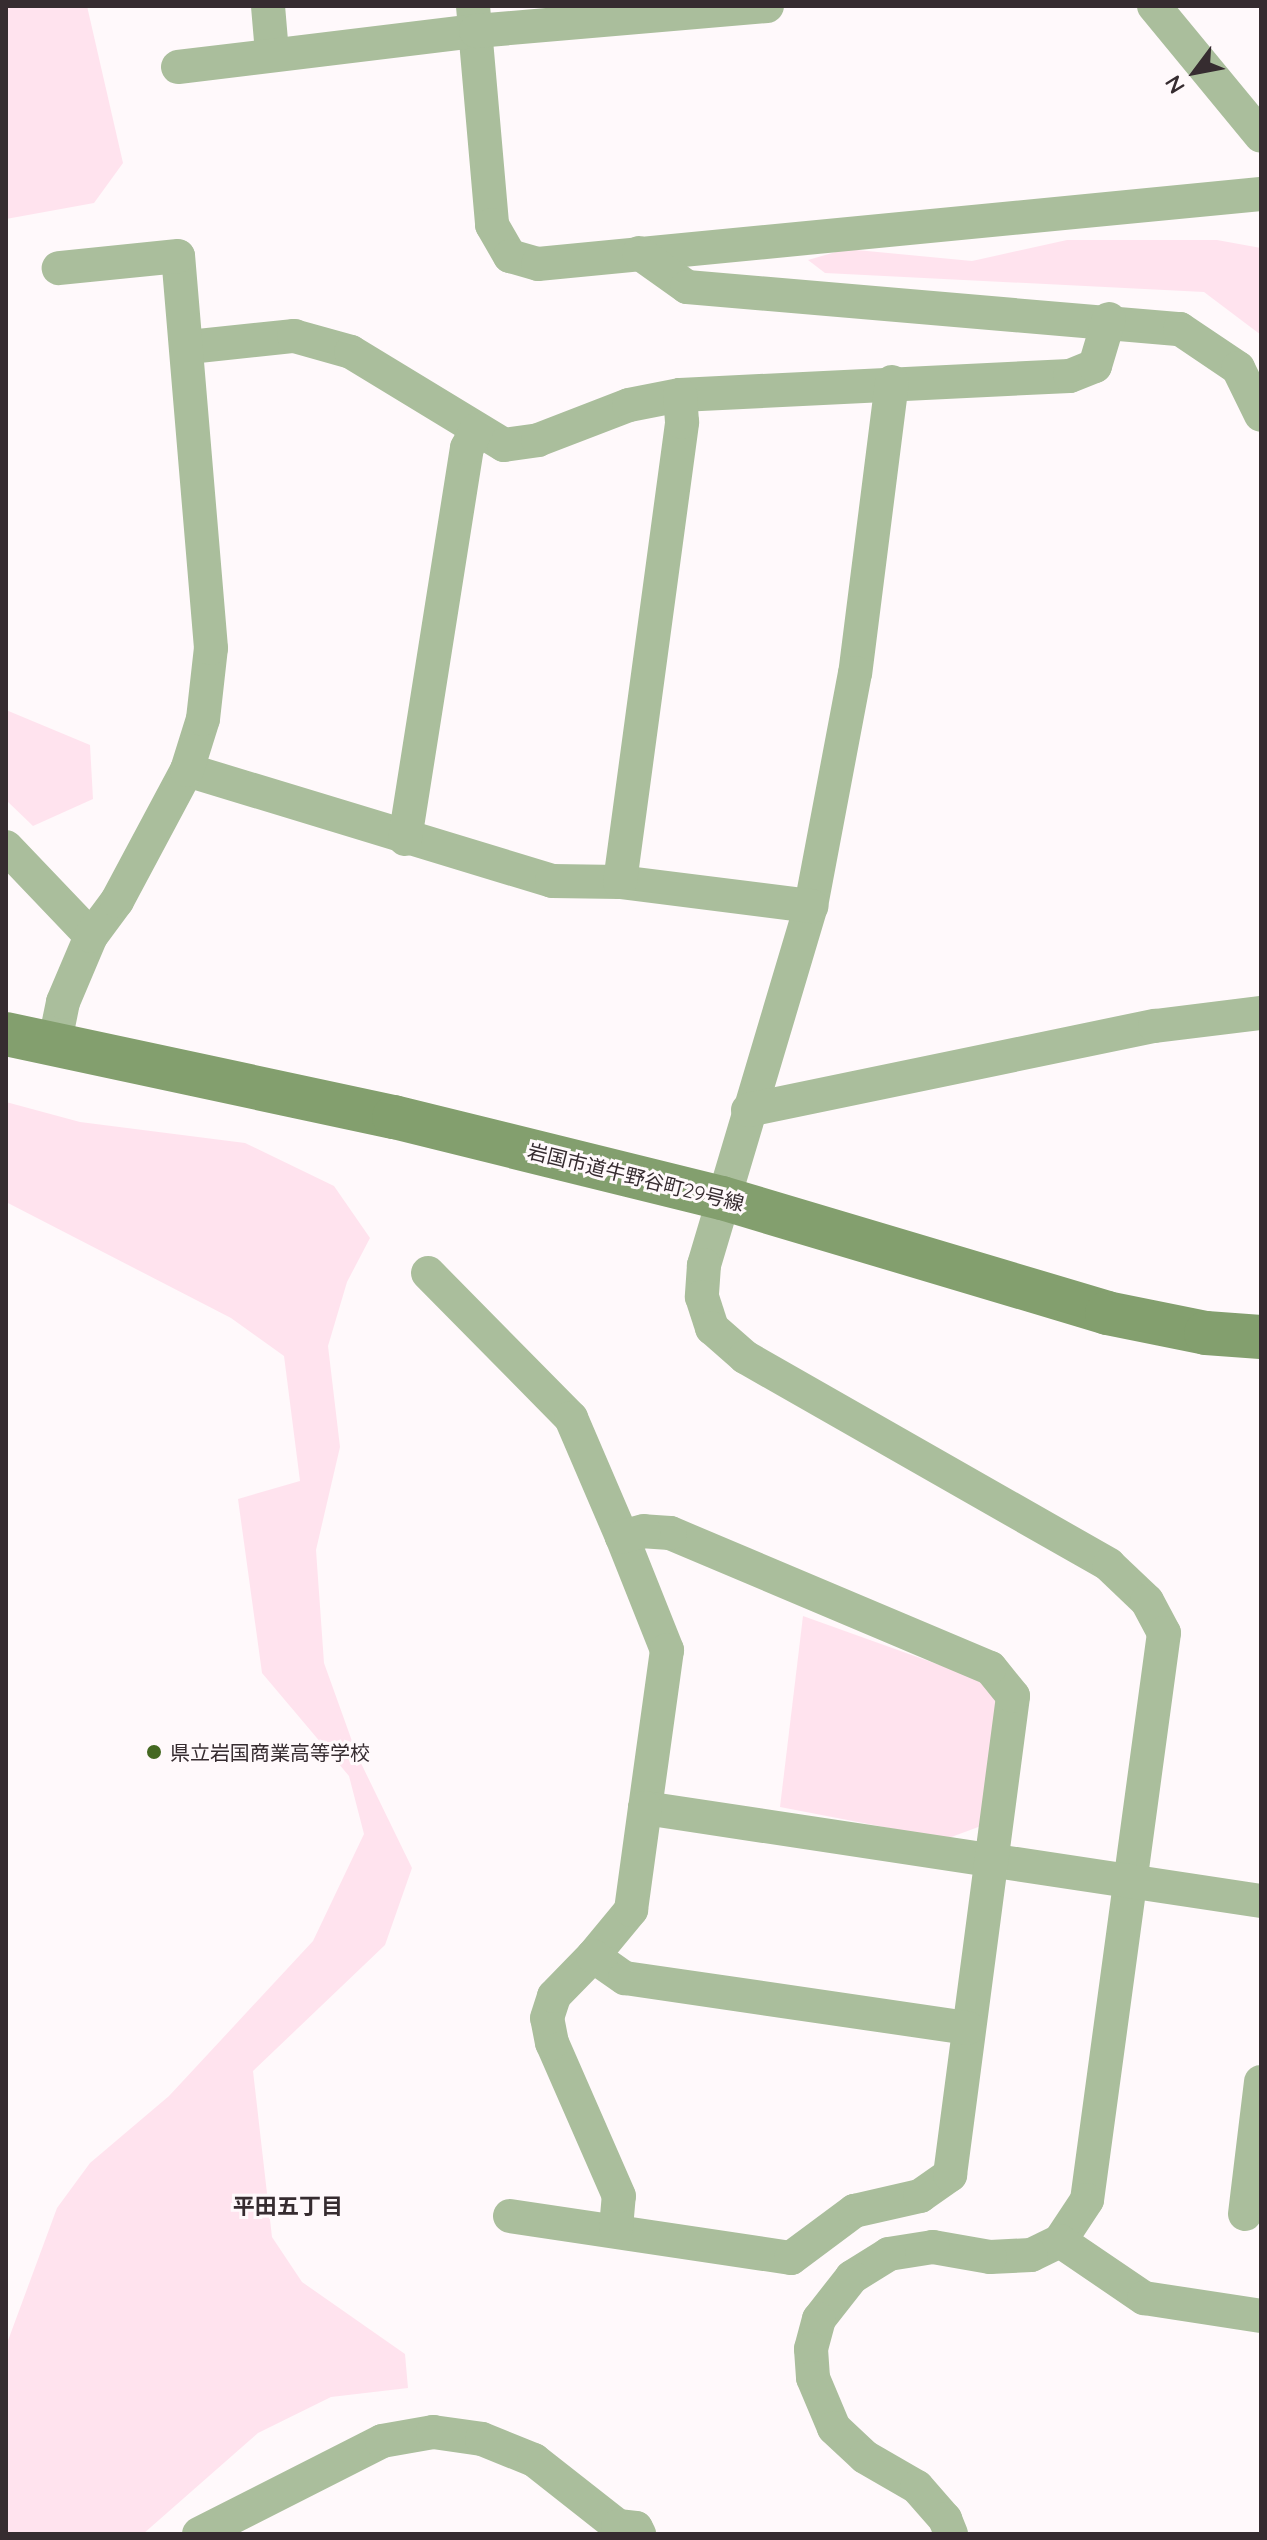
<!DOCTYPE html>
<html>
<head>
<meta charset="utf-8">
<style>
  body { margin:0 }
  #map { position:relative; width:1267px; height:2540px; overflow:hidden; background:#fff9fb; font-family:Quicksand,"Noto Sans JP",sans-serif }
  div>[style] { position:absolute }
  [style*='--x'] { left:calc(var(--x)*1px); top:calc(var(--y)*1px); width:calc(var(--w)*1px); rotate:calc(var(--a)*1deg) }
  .green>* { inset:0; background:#ffe3ee }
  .street>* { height:34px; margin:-17px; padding:0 17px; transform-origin:17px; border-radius:17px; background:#aabe9c }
  .secondary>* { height:44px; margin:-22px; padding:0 22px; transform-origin:22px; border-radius:22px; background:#839f6e }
  .dots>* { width:22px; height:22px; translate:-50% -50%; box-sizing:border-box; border:4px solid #fff9fb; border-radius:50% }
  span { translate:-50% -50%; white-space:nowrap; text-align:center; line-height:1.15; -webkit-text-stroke:6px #fff9fb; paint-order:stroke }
  .street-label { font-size:20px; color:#362c30 }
  .poi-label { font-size:20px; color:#362c30 }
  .left { translate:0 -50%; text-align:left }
  .neighbourhood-label { font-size:22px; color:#362c30; font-weight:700 }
  .frame { position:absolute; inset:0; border:8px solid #362c30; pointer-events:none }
  .north { position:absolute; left:1155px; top:32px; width:80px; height:80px; -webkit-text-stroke:6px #fff9fb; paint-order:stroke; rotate:238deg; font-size:22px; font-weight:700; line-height:32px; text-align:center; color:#362c30 }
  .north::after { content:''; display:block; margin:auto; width:28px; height:36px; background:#362c30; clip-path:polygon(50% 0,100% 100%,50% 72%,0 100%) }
</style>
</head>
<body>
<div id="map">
  <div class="green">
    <i style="clip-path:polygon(6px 6px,87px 6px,123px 163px,94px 203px,6px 219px)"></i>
    <i style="clip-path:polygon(1067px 240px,1217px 240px,1261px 248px,1261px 335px,1204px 292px,825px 273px,808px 260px,846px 249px,972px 261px)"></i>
    <i style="clip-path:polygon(6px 710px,90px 745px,93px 799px,33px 826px,6px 800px)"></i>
    <i style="clip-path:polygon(6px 1102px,80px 1122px,245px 1143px,334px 1186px,370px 1238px,347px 1282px,328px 1346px,340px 1447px,316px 1550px,324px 1663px,357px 1755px,412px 1868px,385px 1945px,253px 2071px,272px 2237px,302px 2282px,405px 2354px,408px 2388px,331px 2397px,258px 2433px,143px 2534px,6px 2534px,6px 2346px,57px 2208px,90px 2163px,169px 2096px,313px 1941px,364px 1834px,349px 1776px,262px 1673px,238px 1499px,300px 1481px,284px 1356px,231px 1318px,6px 1202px)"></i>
    <i style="clip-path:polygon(803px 1616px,987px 1682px,998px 1702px,981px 1826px,946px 1839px,780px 1807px)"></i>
  </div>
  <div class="street">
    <i style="--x:268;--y:6;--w:47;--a:85.1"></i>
    <i style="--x:473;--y:6;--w:220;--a:85"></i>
    <i style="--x:492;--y:225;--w:36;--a:60"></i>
    <i style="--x:510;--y:256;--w:29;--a:16"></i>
    <i style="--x:538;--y:264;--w:726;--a:-5.53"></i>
    <i style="--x:1154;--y:6;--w:168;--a:50.5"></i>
    <i style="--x:178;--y:67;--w:300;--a:-6.9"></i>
    <i style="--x:476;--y:31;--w:292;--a:-4.9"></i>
    <i style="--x:639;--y:253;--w:59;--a:35.3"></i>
    <i style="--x:687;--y:287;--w:495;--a:4.9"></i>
    <i style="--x:1180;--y:329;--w:70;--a:33.9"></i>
    <i style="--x:1238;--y:368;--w:52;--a:63.9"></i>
    <i style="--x:189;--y:347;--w:106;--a:-6"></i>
    <i style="--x:294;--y:336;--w:59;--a:15.7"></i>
    <i style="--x:351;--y:352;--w:179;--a:31.3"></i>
    <i style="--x:504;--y:445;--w:34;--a:-8"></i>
    <i style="--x:538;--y:440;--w:97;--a:-21"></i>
    <i style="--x:629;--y:405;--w:52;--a:-11.1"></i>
    <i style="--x:680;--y:395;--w:390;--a:-2.8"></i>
    <i style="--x:1070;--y:376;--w:27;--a:-22"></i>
    <i style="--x:1095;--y:366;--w:49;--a:-73.4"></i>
    <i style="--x:892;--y:382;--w:293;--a:97.2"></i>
    <i style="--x:855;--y:673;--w:237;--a:100.7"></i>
    <i style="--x:811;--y:906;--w:375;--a:106.6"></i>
    <i style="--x:704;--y:1265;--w:32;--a:94"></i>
    <i style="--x:702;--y:1297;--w:33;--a:72"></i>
    <i style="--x:712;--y:1328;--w:44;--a:41.3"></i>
    <i style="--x:745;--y:1357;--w:419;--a:29.7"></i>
    <i style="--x:1109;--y:1565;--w:52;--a:43.5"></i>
    <i style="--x:1147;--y:1601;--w:36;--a:62"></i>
    <i style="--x:1164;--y:1633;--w:572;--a:97.73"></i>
    <i style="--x:1087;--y:2200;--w:49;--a:123.4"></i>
    <i style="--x:1060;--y:2241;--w:32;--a:154"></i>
    <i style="--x:1031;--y:2255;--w:41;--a:177.2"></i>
    <i style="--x:990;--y:2257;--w:58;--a:-170"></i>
    <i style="--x:933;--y:2247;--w:45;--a:171"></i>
    <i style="--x:889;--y:2254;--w:44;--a:148.1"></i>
    <i style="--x:852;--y:2277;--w:53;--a:128.2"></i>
    <i style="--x:819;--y:2319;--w:31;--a:105"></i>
    <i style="--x:811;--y:2349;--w:29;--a:86"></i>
    <i style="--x:813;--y:2378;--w:54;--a:67.2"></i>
    <i style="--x:834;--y:2428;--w:42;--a:43.1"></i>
    <i style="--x:865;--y:2457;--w:60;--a:30"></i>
    <i style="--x:917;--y:2487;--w:43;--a:48.8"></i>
    <i style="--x:945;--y:2519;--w:16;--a:68"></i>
    <i style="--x:187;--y:770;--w:382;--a:16.9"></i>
    <i style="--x:552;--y:881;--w:68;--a:0.8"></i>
    <i style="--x:620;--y:882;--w:193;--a:7.2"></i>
    <i style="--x:405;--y:839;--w:396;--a:-81"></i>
    <i style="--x:467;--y:448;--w:20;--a:-63"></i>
    <i style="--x:6;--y:847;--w:123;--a:46.3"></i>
    <i style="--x:620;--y:882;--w:464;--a:-82.3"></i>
    <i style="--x:682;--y:422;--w:27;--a:-94"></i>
    <i style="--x:54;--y:1046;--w:45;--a:-78.4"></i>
    <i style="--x:63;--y:1002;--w:72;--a:-67"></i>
    <i style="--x:91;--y:936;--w:44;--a:-53.4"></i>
    <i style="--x:117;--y:901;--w:149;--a:-61.9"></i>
    <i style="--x:187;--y:770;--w:53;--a:-72.6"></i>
    <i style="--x:203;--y:719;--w:71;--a:-83.6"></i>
    <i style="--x:211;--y:648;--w:393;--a:-94.8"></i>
    <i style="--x:178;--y:256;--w:120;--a:174.2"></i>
    <i style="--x:748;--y:1110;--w:416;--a:-11.7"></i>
    <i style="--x:1155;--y:1026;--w:107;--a:-7"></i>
    <i style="--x:428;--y:1273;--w:204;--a:45.4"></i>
    <i style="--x:571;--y:1418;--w:129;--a:66.8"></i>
    <i style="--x:622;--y:1537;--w:122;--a:68.3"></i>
    <i style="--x:667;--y:1650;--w:160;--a:97.9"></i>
    <i style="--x:645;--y:1808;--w:623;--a:8.59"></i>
    <i style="--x:593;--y:1956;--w:60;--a:-50.4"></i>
    <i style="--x:631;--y:1910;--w:103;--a:-82.2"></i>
    <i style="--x:1245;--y:2214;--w:133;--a:-83.1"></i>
    <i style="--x:510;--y:2216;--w:284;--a:8.5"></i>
    <i style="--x:791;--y:2258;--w:79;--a:-36.7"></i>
    <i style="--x:854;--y:2211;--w:68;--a:-12.8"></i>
    <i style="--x:920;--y:2196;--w:37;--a:-35"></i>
    <i style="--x:950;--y:2175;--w:483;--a:-82.5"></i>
    <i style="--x:1013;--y:1696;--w:36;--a:-129"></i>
    <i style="--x:990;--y:1668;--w:347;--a:-157.1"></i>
    <i style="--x:670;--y:1533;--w:26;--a:-176"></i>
    <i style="--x:644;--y:1531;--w:23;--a:165"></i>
    <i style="--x:616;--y:2228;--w:32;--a:-85"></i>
    <i style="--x:619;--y:2196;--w:167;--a:-113.6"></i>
    <i style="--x:552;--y:2043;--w:25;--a:-101"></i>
    <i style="--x:547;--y:2018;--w:23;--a:-72"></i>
    <i style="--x:554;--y:1996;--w:56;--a:-45.7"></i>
    <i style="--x:593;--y:1956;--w:39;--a:35"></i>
    <i style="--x:625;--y:1978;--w:346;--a:8.3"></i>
    <i style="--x:1060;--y:2241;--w:102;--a:34.2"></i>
    <i style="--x:1144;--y:2298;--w:118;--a:8.7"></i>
    <i style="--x:199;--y:2534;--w:205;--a:-26.9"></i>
    <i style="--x:382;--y:2441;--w:52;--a:-10"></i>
    <i style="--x:433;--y:2432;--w:49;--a:8.1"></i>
    <i style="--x:482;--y:2439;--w:56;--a:22"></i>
    <i style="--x:534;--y:2460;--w:107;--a:38.2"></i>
    <i style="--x:618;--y:2526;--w:18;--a:6"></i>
    <i style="--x:636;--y:2528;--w:7;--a:63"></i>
  </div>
  <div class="secondary">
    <i style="--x:6;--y:1034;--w:397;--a:12.1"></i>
    <i style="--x:394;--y:1117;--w:338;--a:13.9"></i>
    <i style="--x:722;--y:1198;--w:402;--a:16.6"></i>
    <i style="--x:1107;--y:1313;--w:101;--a:11.4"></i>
    <i style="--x:1206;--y:1333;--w:55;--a:4.2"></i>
  </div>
  <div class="dots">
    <i style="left:154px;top:1752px;background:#446821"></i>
  </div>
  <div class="street-label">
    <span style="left:636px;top:1177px;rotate:14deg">岩国市道牛野谷町29号線</span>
  </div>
  <div class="poi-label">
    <span class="left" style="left:170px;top:1752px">県立岩国商業高等学校</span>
  </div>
  <div class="neighbourhood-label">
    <span style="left:288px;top:2207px">平田五丁目</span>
  </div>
  <div class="frame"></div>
  <div class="north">N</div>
</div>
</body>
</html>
